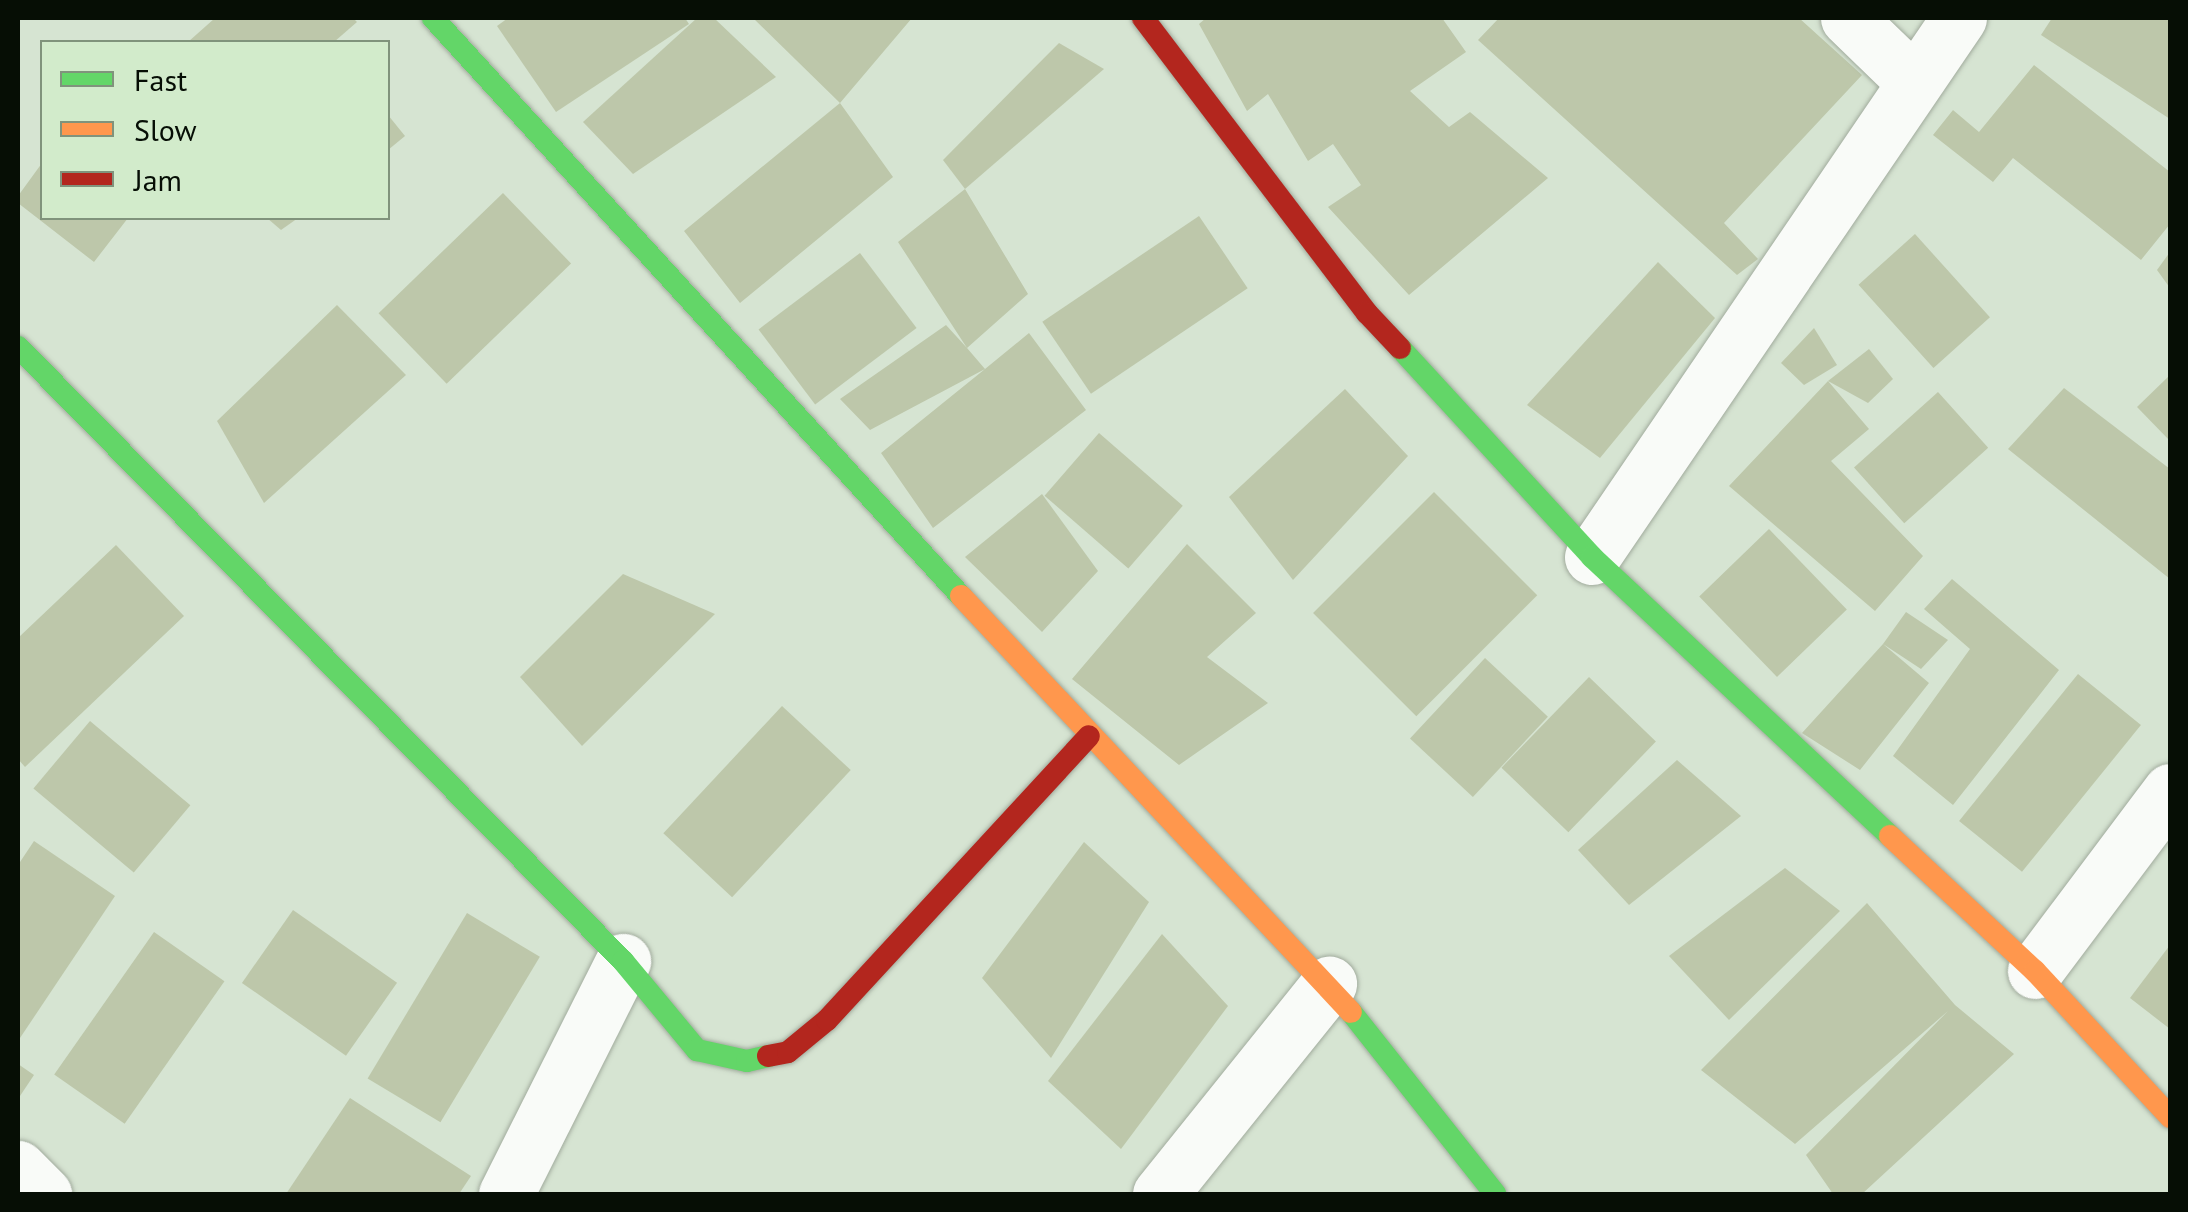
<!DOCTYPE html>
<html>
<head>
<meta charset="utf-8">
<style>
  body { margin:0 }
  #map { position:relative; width:2188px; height:1212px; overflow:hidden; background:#d6e4d2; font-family:"PT Sans",sans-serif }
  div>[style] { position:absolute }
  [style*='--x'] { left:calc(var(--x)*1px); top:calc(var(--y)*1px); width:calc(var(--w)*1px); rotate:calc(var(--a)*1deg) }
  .building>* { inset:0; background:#bdc7aa; transform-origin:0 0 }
  .roads { filter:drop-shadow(0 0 2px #a1ab9d) drop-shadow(0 0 2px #a1ab9d) }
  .street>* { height:55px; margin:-27.5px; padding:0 27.5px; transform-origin:27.5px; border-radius:27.5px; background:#f9fbf8 }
  .fast>* { height:22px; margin:-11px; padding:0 11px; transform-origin:11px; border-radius:11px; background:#63d668 }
  .slow>* { height:22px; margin:-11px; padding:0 11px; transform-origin:11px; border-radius:11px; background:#ff974d }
  .jam>* { height:22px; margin:-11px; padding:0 11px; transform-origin:11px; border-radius:11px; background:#b3261e }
  span { translate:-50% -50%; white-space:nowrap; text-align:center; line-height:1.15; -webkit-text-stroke:8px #d2ebcb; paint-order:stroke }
  .frame { position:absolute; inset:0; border:20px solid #060e05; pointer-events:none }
  .legend { position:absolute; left:40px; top:40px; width:350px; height:180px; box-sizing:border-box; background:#d2ebcb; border:2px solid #80937c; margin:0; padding:12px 18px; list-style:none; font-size:30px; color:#060e05 }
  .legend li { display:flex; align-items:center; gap:20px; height:50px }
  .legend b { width:50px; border:2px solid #80937c }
</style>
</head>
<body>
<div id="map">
  <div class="building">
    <i style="clip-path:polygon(215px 18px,353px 18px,357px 22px,334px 42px,188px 42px)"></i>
    <i style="clip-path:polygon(508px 18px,685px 18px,689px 24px,556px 112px,497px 26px)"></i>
    <i style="clip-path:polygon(697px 18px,714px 18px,776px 77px,633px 174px,583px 122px)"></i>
    <i style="clip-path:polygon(753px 18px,912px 18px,840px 103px,893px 177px,740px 303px,684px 231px,840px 103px)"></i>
    <i style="clip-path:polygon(1206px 18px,1442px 18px,1466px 52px,1410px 91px,1449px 127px,1470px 112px,1548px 178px,1409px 295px,1328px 207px,1361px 185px,1333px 144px,1308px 161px,1268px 94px,1247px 111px,1199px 24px)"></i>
    <i style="clip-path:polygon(1499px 18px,1799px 18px,1862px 75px,1724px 223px,1758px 259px,1737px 275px,1478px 40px)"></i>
    <i style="clip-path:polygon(2052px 18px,2170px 18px,2170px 119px,2041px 35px)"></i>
    <i style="clip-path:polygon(1059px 43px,1104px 69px,965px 189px,943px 160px)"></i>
    <i style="clip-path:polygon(2034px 65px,2170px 172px,2170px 224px,2141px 260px,2013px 158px,1993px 182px,1933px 135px,1953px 110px,1979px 132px)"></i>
    <i style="clip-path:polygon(388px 115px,405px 136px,388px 150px)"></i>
    <i style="clip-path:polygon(42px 163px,42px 218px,128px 218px,94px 262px,18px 203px,18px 196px)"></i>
    <i style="clip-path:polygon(965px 189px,1028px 294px,967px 348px,985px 369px,1029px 333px,1086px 410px,933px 528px,881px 453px,985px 369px,870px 430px,840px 399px,946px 325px,967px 348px,898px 242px)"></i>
    <i style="left:503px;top:193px;width:98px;height:173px;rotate:46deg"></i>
    <i style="left:1199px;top:216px;width:87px;height:189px;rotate:56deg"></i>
    <i style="clip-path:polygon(267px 218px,298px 218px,281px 230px)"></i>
    <i style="left:1915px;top:234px;width:112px;height:76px;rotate:48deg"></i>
    <i style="clip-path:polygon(2170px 252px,2170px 288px,2157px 270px)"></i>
    <i style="left:860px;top:253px;width:94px;height:127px;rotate:53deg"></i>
    <i style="clip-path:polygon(1658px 262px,1715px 318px,1600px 458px,1527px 405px)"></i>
    <i style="clip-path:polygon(337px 305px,406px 375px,264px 503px,217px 421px)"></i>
    <i style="clip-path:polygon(1814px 328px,1837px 365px,1804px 385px,1781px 363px)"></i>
    <i style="clip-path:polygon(1869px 349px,1893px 379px,1868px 403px,1828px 381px)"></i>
    <i style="clip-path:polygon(2170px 375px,2170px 441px,2137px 407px)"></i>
    <i style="clip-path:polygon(1828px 381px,1869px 429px,1831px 461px,1923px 556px,1875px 611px,1729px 486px)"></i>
    <i style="clip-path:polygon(2064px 388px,2170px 469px,2170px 579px,2008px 449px)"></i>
    <i style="clip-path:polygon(1345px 389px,1408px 456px,1293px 580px,1229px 497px)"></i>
    <i style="left:1938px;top:392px;width:75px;height:113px;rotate:48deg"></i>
    <i style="left:1099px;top:433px;width:111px;height:83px;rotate:41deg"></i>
    <i style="left:1434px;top:492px;width:146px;height:171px;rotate:45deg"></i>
    <i style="clip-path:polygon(1042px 494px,1098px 571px,1042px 632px,965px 557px)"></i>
    <i style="left:1769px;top:529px;width:112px;height:97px;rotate:46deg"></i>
    <i style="clip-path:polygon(1187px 544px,1256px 613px,1207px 657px,1268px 703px,1179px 765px,1072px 679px)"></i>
    <i style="clip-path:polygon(116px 545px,184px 616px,25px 767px,18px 759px,18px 638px)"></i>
    <i style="clip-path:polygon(623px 574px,715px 614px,582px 746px,520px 677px)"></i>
    <i style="clip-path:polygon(1952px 579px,2059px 670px,1953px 805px,1893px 756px,1970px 649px,1924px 609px)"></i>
    <i style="clip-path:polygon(1906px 612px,1948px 640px,1921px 669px,1883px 644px,1929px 683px,1860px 770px,1802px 733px,1883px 644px)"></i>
    <i style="left:1485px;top:658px;width:86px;height:110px;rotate:43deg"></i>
    <i style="left:2078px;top:674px;width:81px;height:189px;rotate:39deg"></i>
    <i style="left:1589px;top:677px;width:93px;height:126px;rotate:44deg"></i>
    <i style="left:782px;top:706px;width:94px;height:174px;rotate:43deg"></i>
    <i style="left:90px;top:721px;width:131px;height:88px;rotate:40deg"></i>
    <i style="clip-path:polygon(1677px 760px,1741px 816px,1629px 905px,1578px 850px)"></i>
    <i style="clip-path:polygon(34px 841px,115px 896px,18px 1041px,18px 865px)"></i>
    <i style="clip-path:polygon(1084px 842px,1149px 902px,1051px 1058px,982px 978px)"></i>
    <i style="clip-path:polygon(1785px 868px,1840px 911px,1729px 1020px,1669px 956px)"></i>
    <i style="clip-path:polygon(1867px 903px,1955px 1005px,2014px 1054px,1862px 1194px,1833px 1194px,1806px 1155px,1948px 1011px,1795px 1144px,1701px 1070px)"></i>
    <i style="left:293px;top:910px;width:127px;height:89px;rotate:35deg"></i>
    <i style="left:467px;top:913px;width:85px;height:193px;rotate:31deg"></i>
    <i style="left:154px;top:932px;width:86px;height:174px;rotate:35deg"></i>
    <i style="clip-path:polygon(1162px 934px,1228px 1006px,1121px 1149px,1048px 1081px)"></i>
    <i style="clip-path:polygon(2170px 945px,2170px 1029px,2130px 998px)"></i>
    <i style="clip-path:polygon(18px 1064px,34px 1075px,18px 1099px)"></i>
    <i style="clip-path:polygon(350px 1098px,471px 1176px,459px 1194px,286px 1194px)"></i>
  </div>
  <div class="roads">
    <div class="street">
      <i style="--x:1848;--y:18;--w:91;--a:44.1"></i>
      <i style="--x:1592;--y:557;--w:652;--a:-55.75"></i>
      <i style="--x:2035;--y:971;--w:225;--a:-53.1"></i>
      <i style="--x:18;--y:1168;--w:37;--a:45"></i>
      <i style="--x:506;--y:1194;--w:261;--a:-63.3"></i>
      <i style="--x:1160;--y:1194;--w:270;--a:-51.2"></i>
    </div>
    <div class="fast">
      <i style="--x:433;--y:18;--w:783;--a:47.59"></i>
      <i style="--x:18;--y:347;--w:862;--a:45.42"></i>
      <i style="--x:623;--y:961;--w:116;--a:50.3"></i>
      <i style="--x:697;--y:1050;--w:51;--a:12.4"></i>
      <i style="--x:747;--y:1061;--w:22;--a:-13"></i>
      <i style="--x:1400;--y:348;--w:284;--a:47.4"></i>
      <i style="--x:1592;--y:557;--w:408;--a:43.1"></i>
      <i style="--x:1351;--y:1012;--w:232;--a:51.6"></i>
    </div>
    <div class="slow">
      <i style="--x:961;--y:596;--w:570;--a:46.85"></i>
      <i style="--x:1890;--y:836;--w:198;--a:43"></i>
      <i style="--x:2035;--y:971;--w:199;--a:47.2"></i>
    </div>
    <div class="jam">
      <i style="--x:1143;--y:18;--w:370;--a:52.8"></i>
      <i style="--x:1367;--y:313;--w:48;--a:46.7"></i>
      <i style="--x:768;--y:1056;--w:20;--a:-11"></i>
      <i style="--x:788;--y:1052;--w:50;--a:-39.4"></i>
      <i style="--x:827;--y:1020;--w:386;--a:-47.3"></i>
    </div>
  </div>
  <div class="frame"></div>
  <ul class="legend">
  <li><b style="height:12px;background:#63d668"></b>Fast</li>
  <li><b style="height:12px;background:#ff974d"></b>Slow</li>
  <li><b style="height:12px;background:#b3261e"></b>Jam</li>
  </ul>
</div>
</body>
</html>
